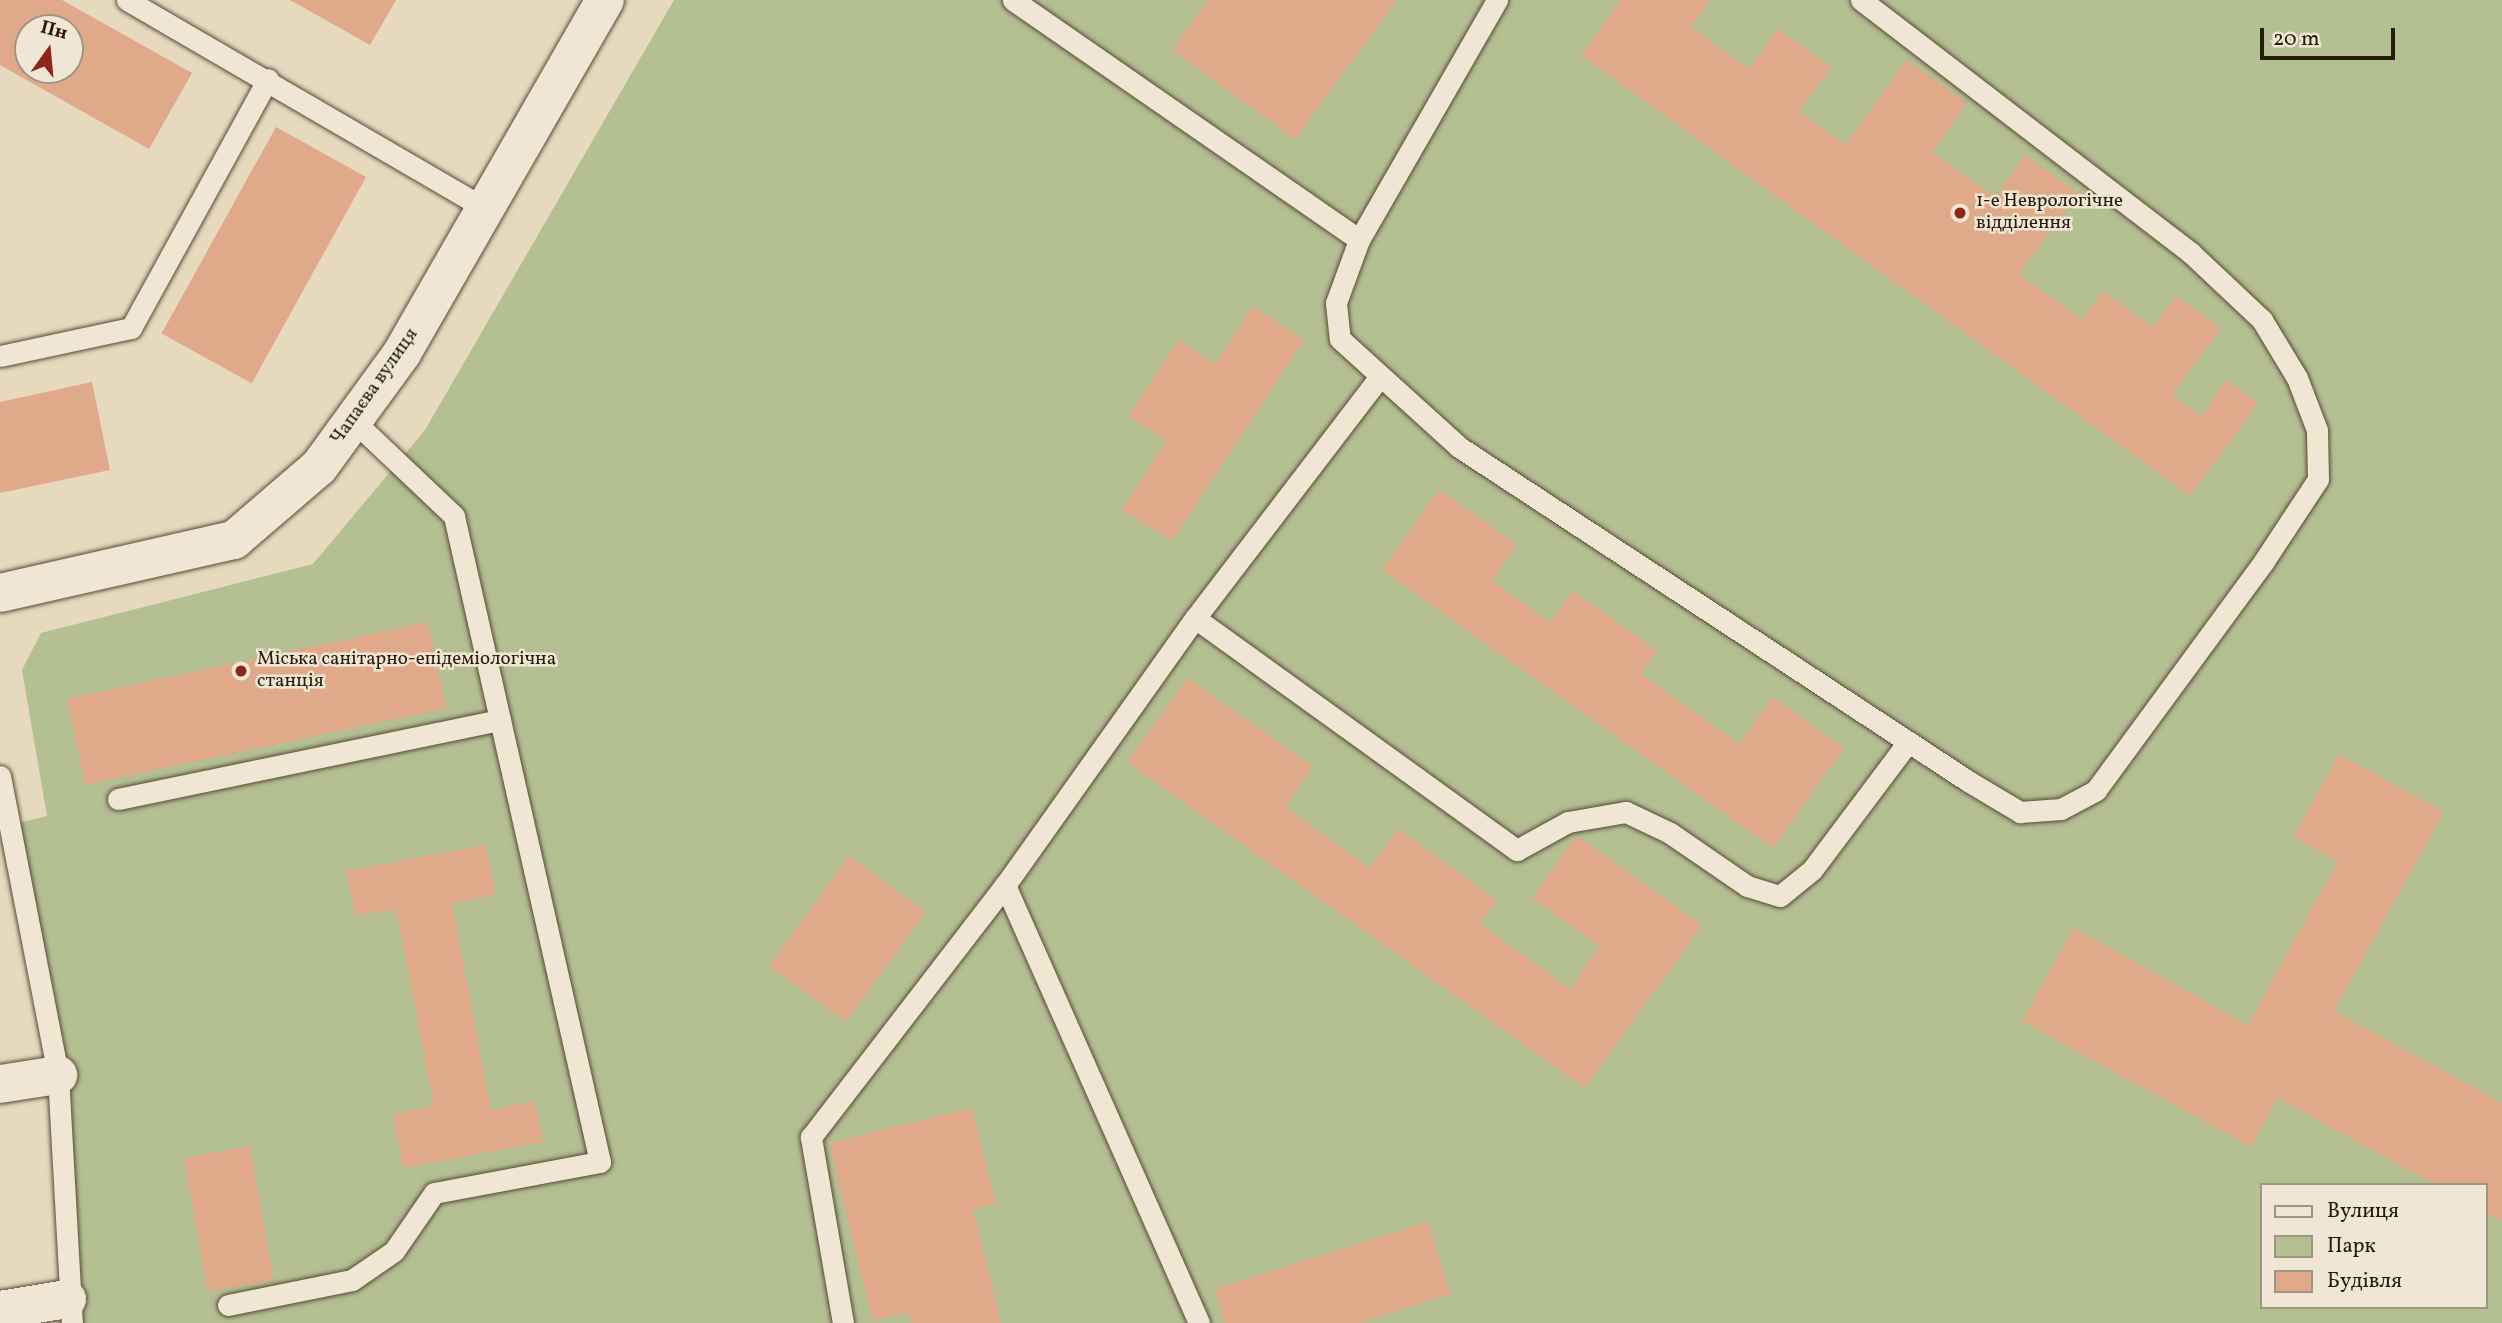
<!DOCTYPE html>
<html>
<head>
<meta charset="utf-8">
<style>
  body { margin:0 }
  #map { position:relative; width:2502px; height:1323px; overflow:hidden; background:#e7d9bd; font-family:Vollkorn,serif }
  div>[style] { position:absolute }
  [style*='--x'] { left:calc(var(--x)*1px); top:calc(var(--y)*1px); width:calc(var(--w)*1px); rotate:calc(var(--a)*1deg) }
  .green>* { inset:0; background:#b4bf92 }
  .building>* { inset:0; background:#e0a98a; transform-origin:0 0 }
  .roads { filter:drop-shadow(0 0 2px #584a37) drop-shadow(0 0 2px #584a37) }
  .lane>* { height:21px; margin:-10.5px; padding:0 10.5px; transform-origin:10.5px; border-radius:10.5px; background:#efe6d4 }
  .street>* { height:38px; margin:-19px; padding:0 19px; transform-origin:19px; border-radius:19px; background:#efe6d4 }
  .dots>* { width:19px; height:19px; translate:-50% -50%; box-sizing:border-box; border:4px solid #efe6d4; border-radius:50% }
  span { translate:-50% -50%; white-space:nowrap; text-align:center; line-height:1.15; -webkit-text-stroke:5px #efe6d4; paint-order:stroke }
  .poi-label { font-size:19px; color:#281b0a }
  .left { translate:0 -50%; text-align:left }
  .street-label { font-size:19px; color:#281b0a }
  .legend { position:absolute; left:2260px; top:1183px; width:228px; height:126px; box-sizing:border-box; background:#efe6d4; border:2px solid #9f9583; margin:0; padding:9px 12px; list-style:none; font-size:21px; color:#281b0a }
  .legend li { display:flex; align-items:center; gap:14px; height:35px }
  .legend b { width:35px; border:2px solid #9f9583 }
  .north { position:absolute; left:14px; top:14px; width:70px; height:70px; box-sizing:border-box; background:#efe6d4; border:2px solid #9f9583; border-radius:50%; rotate:15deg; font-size:19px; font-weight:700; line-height:28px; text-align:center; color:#281b0a }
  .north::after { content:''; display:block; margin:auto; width:24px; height:32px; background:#8f2418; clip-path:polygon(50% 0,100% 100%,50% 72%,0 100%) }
  .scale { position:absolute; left:2260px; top:28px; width:135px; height:32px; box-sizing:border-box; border:4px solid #281b0a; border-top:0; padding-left:9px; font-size:21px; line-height:24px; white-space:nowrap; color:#281b0a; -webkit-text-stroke:5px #efe6d4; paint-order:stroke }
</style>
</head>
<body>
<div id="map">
  <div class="green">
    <i style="clip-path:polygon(evenodd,674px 0,2502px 0,2502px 1323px,72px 1323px,58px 1075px,9px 825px,47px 816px,22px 670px,41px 633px,313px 564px,425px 430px,674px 0,2262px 1185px,2486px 1185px,2486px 1307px,2262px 1307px,2262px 1185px)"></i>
  </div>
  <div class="building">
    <i style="clip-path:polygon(evenodd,0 0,62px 0,192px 73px,149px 149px,0 65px,0 0,28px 28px,70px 28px,70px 70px,28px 70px,28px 28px)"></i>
    <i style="clip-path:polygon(290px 0,396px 0,370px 45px)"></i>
    <i style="clip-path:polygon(1208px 0,1397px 0,1295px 139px,1172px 50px)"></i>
    <i style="clip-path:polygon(1621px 0,1710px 0,1691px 27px,1749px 69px,1778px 29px,1831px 67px,1799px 111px,1845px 145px,1907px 60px,1967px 103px,1932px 152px,1995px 197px,2025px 155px,2078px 193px,2019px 274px,2082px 320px,2103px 291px,2153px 327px,2176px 296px,2221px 328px,2172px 395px,2201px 416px,2227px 380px,2258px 403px,2190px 496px,1581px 55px)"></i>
    <i style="left:276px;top:127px;width:103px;height:236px;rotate:29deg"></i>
    <i style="clip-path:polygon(1253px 306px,1304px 340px,1172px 541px,1122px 509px,1167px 441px,1129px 416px,1178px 340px,1215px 364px)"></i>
    <i style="clip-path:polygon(92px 382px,110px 470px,0 493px,0 402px)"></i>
    <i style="clip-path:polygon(1439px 489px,1517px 545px,1492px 581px,1550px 622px,1573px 591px,1658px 651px,1641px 674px,1739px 744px,1773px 697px,1844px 748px,1773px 848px,1382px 570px)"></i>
    <i style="left:428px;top:622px;width:88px;height:369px;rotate:78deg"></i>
    <i style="clip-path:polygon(1188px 678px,1313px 767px,1285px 807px,1370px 868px,1398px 829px,1497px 900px,1480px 924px,1570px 989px,1600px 946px,1532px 898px,1576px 835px,1702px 925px,1585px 1088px,1127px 762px)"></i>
    <i style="clip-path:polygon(2339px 754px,2444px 812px,2334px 1011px,2502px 1103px,2502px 1221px,2486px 1212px,2486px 1185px,2436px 1185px,2278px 1098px,2251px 1147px,2022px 1021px,2074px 928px,2248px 1025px,2338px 861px,2293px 837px)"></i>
    <i style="clip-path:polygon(486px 845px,495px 895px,452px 904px,491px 1110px,535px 1101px,543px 1142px,403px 1168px,393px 1114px,434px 1106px,396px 909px,355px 916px,346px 871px)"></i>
    <i style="left:849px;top:856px;width:95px;height:136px;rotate:36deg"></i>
    <i style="clip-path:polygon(972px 1108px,996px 1203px,973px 1209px,1001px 1323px,911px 1323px,908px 1312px,873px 1321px,829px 1143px)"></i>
    <i style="left:250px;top:1146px;width:136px;height:67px;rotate:80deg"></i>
    <i style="clip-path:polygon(1428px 1222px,1451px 1294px,1358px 1323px,1225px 1323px,1214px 1289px)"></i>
  </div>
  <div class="roads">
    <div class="lane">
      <i style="--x:127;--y:0;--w:412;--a:30.2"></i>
      <i style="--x:1013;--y:0;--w:421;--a:34.7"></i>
      <i style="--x:1359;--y:240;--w:277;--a:-60.1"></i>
      <i style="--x:1359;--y:240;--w:67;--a:110.1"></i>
      <i style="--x:1336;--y:303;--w:36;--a:84"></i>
      <i style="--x:1340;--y:339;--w:161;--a:42.2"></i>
      <i style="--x:1459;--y:447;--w:609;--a:33.27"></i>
      <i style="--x:1968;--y:781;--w:61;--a:30.8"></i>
      <i style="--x:2020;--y:812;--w:41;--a:-4.2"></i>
      <i style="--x:2061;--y:809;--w:40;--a:-28"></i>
      <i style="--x:2096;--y:790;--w:284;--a:-53.7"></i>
      <i style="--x:2264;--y:561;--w:98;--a:-56.6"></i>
      <i style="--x:2318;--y:479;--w:49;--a:-91.2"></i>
      <i style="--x:2317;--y:430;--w:56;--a:-111"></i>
      <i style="--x:2297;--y:378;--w:68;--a:-121.1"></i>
      <i style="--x:2262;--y:320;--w:98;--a:-136.7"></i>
      <i style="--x:2191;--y:253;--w:416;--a:-142.5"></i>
      <i style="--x:0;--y:356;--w:134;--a:-12.1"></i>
      <i style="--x:131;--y:328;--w:284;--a:-61.2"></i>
      <i style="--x:1378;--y:379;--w:301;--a:127.4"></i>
      <i style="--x:1195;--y:618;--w:397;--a:35.8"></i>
      <i style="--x:1517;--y:850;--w:58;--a:-28.8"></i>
      <i style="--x:1568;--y:822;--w:59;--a:-9.8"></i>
      <i style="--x:1626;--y:812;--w:49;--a:25.5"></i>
      <i style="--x:1670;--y:833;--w:93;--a:34.5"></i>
      <i style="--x:1747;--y:886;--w:34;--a:17"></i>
      <i style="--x:1780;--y:896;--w:41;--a:-39.1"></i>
      <i style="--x:1812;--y:870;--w:160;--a:-53.1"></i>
      <i style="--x:1195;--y:618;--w:328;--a:125.4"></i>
      <i style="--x:1005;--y:885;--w:479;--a:66.1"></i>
      <i style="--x:0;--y:776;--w:305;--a:79"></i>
      <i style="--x:58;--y:1075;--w:248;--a:86.8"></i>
      <i style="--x:118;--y:799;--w:390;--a:-11.7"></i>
      <i style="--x:228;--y:1305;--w:126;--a:-11.4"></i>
      <i style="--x:352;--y:1280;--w:51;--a:-34.6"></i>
      <i style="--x:394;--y:1251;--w:70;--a:-55.4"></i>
      <i style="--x:434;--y:1193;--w:169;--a:-10.6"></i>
      <i style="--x:600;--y:1162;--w:662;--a:-102.74"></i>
      <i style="--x:454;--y:516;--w:139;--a:-136.5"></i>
      <i style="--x:843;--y:1323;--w:189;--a:-99.8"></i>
      <i style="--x:811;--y:1137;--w:318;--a:-52.4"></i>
    </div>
    <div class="street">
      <i style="--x:0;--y:593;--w:240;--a:-12.8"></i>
      <i style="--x:234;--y:540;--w:112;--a:-40.7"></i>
      <i style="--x:319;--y:467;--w:141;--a:-53.9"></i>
      <i style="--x:402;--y:353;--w:407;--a:-60.1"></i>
      <i style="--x:0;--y:1084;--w:59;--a:-8.8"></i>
      <i style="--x:0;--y:1310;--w:68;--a:-9.3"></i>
    </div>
  </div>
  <div class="dots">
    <i style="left:1960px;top:213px;background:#8f2418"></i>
    <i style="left:241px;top:671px;background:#8f2418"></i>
  </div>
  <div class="poi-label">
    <span class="left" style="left:1976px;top:213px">1-е Неврологічне<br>відділення</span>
    <span class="left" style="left:257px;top:671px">Міська санітарно-епідеміологічна<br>станція</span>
  </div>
  <div class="street-label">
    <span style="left:375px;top:387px;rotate:-55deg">Чапаєва вулиця</span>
  </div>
  <ul class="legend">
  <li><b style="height:9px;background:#efe6d4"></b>Вулиця</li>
  <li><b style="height:19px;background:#b4bf92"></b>Парк</li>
  <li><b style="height:19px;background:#e0a98a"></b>Будівля</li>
  </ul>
  <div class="north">Пн</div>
  <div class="scale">20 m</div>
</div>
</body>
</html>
